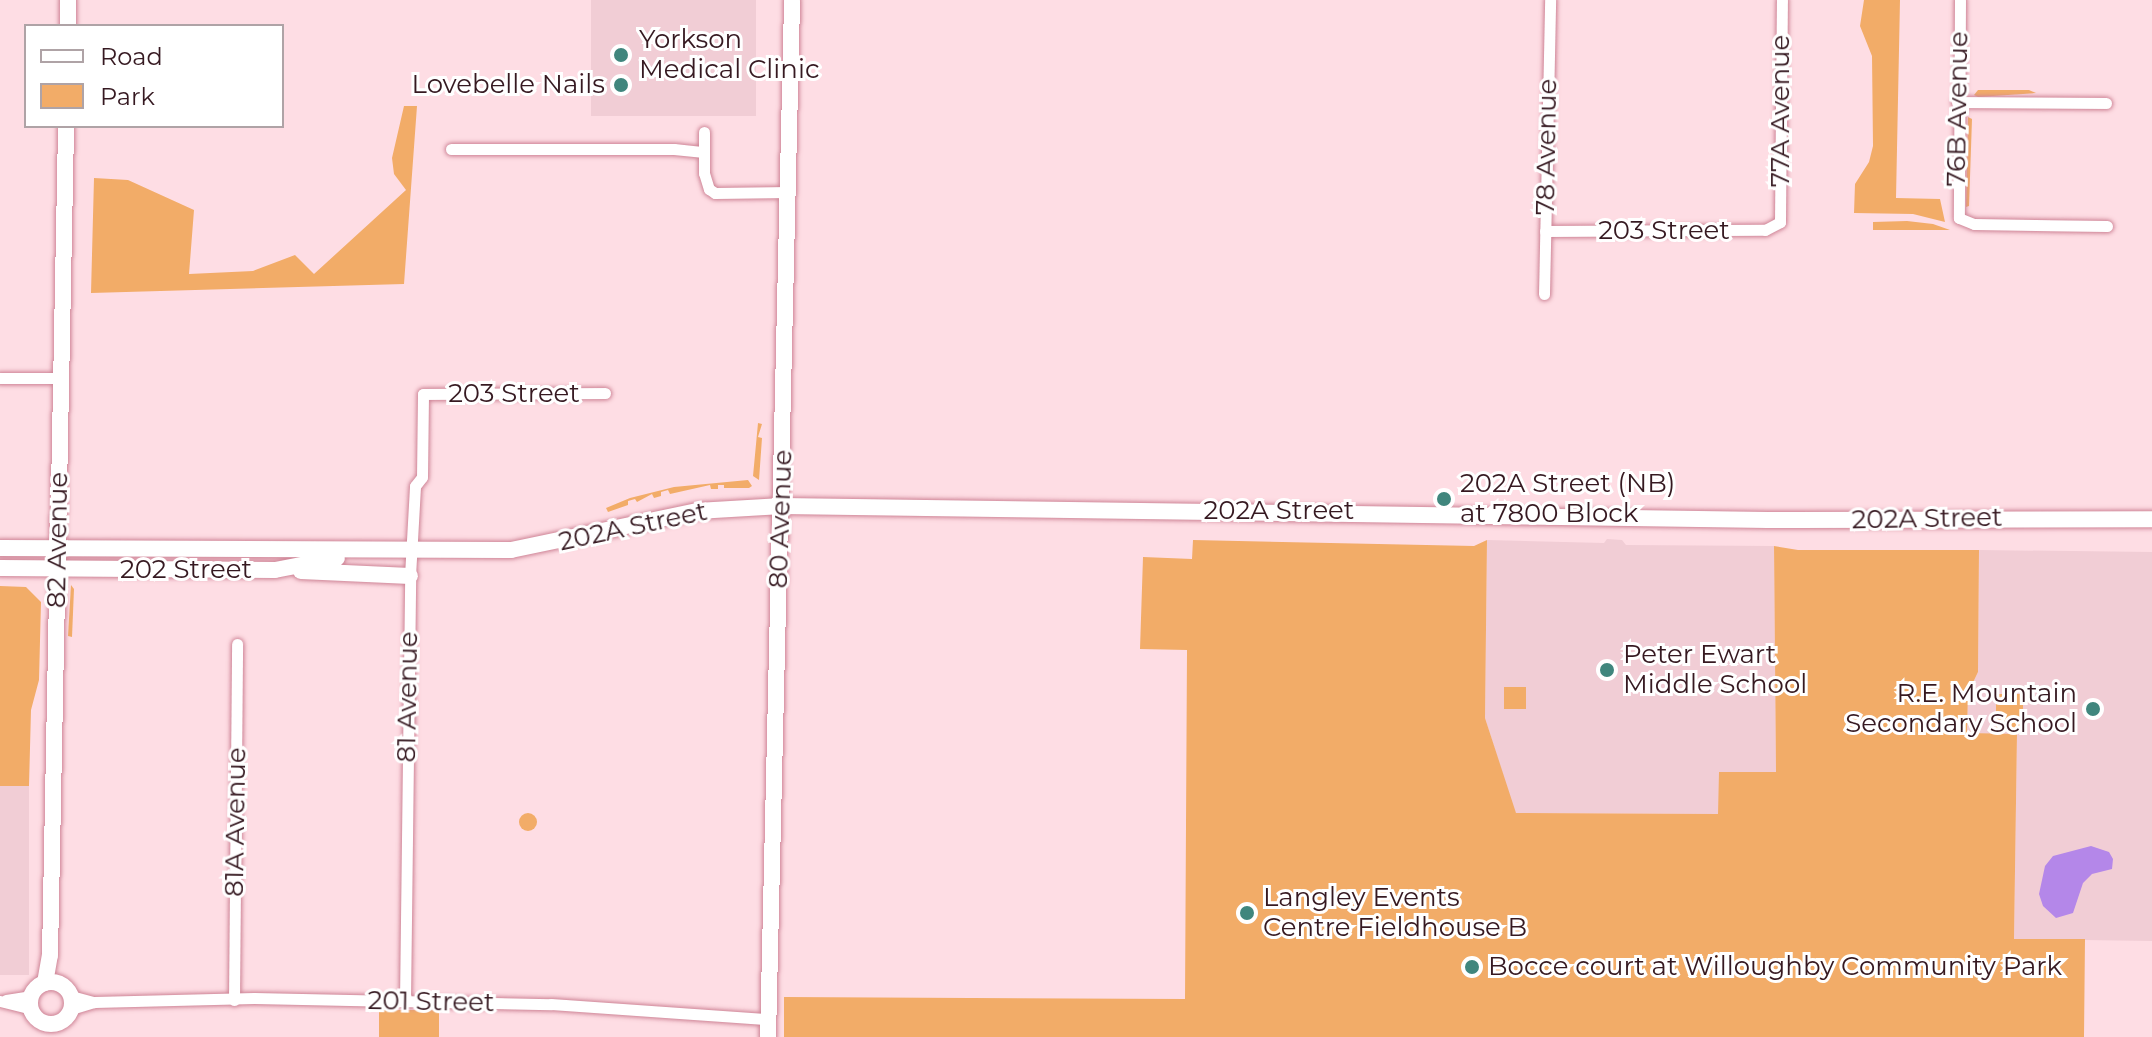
<!DOCTYPE html>
<html>
<head>
<meta charset="utf-8">
<style>
  body { margin:0 }
  #map { position:relative; width:2152px; height:1037px; overflow:hidden; background:#fedde4; font-family:Montserrat,sans-serif }
  div>[style] { position:absolute }
  [style*='--x'] { left:calc(var(--x)*1px); top:calc(var(--y)*1px); width:calc(var(--w)*1px); rotate:calc(var(--a)*1deg) }
  .built>* { inset:0; background:#f1cdd5; transform-origin:0 0 }
  .green>* { inset:0; background:#f2ac68; transform-origin:0 0 }
  .round { border-radius:50% }
  .water>* { inset:0; background:#b487e9 }
  .roads { filter:drop-shadow(0 0 2px #ce8496) drop-shadow(0 0 2px #ce8496) }
  .street>* { height:11px; margin:-5.5px; padding:0 5.5px; transform-origin:5.5px; border-radius:5.5px; background:#fff }
  .secondary>* { height:16px; margin:-8px; padding:0 8px; transform-origin:8px; border-radius:8px; background:#fff }
  .secondary>.ring { margin:-8px; padding:0; box-sizing:content-box; background:none; border:16px solid #fff; border-radius:50% }
  .dots>* { width:22px; height:22px; translate:-50% -50%; box-sizing:border-box; border:4px solid #fff; border-radius:50% }
  span { translate:-50% -50%; white-space:nowrap; text-align:center; line-height:1.15; -webkit-text-stroke:6px #fff; paint-order:stroke }
  .poi-label { font-size:26px; color:#361921 }
  .left { translate:0 -50%; text-align:left }
  .right { translate:-100% -50%; text-align:right }
  .street-label { font-size:26px; color:#361921 }
  .legend { position:absolute; left:24px; top:24px; width:260px; height:104px; box-sizing:border-box; background:#fff; border:2px solid #afa3a6; margin:0; padding:10px 14px; list-style:none; font-size:24px; color:#361921 }
  .legend li { display:flex; align-items:center; gap:16px; height:40px }
  .legend b { width:40px; border:2px solid #afa3a6 }
</style>
</head>
<body>
<div id="map">
  <div class="built">
    <i style="left:591px;top:0;width:165px;height:116px"></i>
    <i style="clip-path:polygon(1607px 539px,1622px 540px,1626px 545px,1774px 546px,1776px 772px,1718px 814px,1515px 813px,1485px 718px,1487px 540px,1604px 543px)"></i>
    <i style="clip-path:polygon(1979px 550px,2152px 552px,2152px 941px,2014px 939px,2017px 734px,1967px 734px,1968px 693px,1978px 672px)"></i>
    <i style="left:0;top:786px;width:29px;height:189px"></i>
  </div>
  <div class="green">
    <i style="clip-path:polygon(1864px 0,1900px 0,1896px 198px,1940px 199px,1945px 222px,1913px 214px,1854px 213px,1855px 184px,1869px 162px,1873px 146px,1872px 56px,1860px 26px)"></i>
    <i style="clip-path:polygon(1978px 90px,2029px 90px,2036px 93px,1978px 97px,1974px 95px)"></i>
    <i style="clip-path:polygon(404px 106px,417px 106px,404px 284px,91px 293px,94px 178px,128px 180px,194px 210px,189px 274px,253px 271px,295px 255px,314px 274px,406px 190px,394px 174px,392px 158px)"></i>
    <i style="clip-path:polygon(1968px 117px,1972px 119px,1969px 206px,1966px 207px)"></i>
    <i style="clip-path:polygon(1907px 221px,1933px 224px,1950px 230px,1873px 230px,1873px 222px)"></i>
    <i style="clip-path:polygon(758px 423px,762px 424px,758px 437px,762px 438px,759px 480px,753px 476px)"></i>
    <i style="clip-path:polygon(748px 480px,752px 486px,749px 488px,724px 488px,724px 485px,718px 485px,718px 489px,711px 489px,710px 485px,670px 494px,668px 490px,661px 492px,661px 496px,654px 498px,652px 494px,637px 502px,635px 499px,628px 501px,628px 505px,608px 512px,606px 508px,630px 498px,674px 487px)"></i>
    <i style="clip-path:polygon(1193px 540px,1474px 546px,1487px 540px,1485px 718px,1516px 813px,1718px 814px,1719px 772px,1776px 772px,1774px 546px,1798px 550px,1979px 550px,1978px 672px,1968px 693px,1967px 733px,2017px 734px,2014px 939px,2085px 939px,2084px 1037px,784px 1037px,784px 997px,1185px 999px,1187px 650px,1140px 649px,1143px 557px,1192px 559px)"></i>
    <i style="clip-path:polygon(71px 585px,74px 589px,72px 637px,68px 636px)"></i>
    <i style="clip-path:polygon(0 586px,26px 587px,41px 602px,39px 680px,31px 710px,29px 786px,0 786px)"></i>
    <i style="left:1504px;top:687px;width:22px;height:22px"></i>
    <i style="left:1996px;top:694px;width:27px;height:35px"></i>
    <i class="round" style="left:519px;top:813px;width:18px;height:18px"></i>
    <i style="left:439px;top:1010px;width:27px;height:60px;rotate:90deg"></i>
  </div>
  <div class="water">
    <i style="clip-path:polygon(2091px 846px,2109px 852px,2113px 859px,2112px 869px,2092px 874px,2083px 883px,2073px 913px,2056px 918px,2043px 906px,2039px 894px,2045px 866px,2053px 856px)"></i>
  </div>
  <div class="roads">
    <div class="street">
      <i style="--x:1960;--y:0;--w:218;--a:90.3"></i>
      <i style="--x:1959;--y:218;--w:16;--a:22"></i>
      <i style="--x:1974;--y:224;--w:133;--a:0.9"></i>
      <i style="--x:1957;--y:102;--w:149;--a:0.4"></i>
      <i style="--x:704;--y:132;--w:41;--a:90"></i>
      <i style="--x:704;--y:173;--w:17;--a:73"></i>
      <i style="--x:709;--y:189;--w:7;--a:34"></i>
      <i style="--x:715;--y:193;--w:74;--a:-0.8"></i>
      <i style="--x:451;--y:149;--w:223;--a:0"></i>
      <i style="--x:674;--y:149;--w:30;--a:6"></i>
      <i style="--x:1545;--y:231;--w:220;--a:-0.3"></i>
      <i style="--x:1765;--y:230;--w:17;--a:-28"></i>
      <i style="--x:1780;--y:222;--w:222;--a:-89.5"></i>
      <i style="--x:1544;--y:294;--w:294;--a:-88.8"></i>
      <i style="--x:0;--y:378;--w:60;--a:0"></i>
      <i style="--x:71;--y:996;--w:24;--a:15"></i>
      <i style="--x:94;--y:1002;--w:160;--a:-1.4"></i>
      <i style="--x:254;--y:998;--w:297;--a:1.2"></i>
      <i style="--x:551;--y:1004;--w:218;--a:4"></i>
      <i style="--x:6;--y:1000;--w:26;--a:-9"></i>
      <i style="--x:234;--y:1000;--w:356;--a:-89.5"></i>
      <i style="--x:0;--y:1001;--w:33;--a:14"></i>
      <i style="--x:405;--y:1002;--w:426;--a:-89.3"></i>
      <i style="--x:410;--y:576;--w:90;--a:-86.8"></i>
      <i style="--x:415;--y:486;--w:11;--a:-52"></i>
      <i style="--x:422;--y:477;--w:83;--a:-89.3"></i>
      <i style="--x:423;--y:394;--w:182;--a:-0.3"></i>
      <i style="--x:71;--y:1009;--w:24;--a:-17"></i>
    </div>
    <div class="secondary">
      <i style="--x:68;--y:26;--w:26;--a:-90"></i>
      <i style="--x:0;--y:548;--w:511;--a:0.22"></i>
      <i style="--x:511;--y:550;--w:190;--a:-11.8"></i>
      <i style="--x:697;--y:511;--w:85;--a:-3.4"></i>
      <i style="--x:782;--y:506;--w:986;--a:0.81"></i>
      <i style="--x:1768;--y:520;--w:384;--a:-0.1"></i>
      <i style="--x:0;--y:568;--w:275;--a:0.4"></i>
      <i style="--x:275;--y:570;--w:63;--a:-11"></i>
      <i style="--x:301;--y:571;--w:109;--a:2.6"></i>
      <i class="ring" style="left:30px;top:982px;width:26px;height:26px"></i>
      <i style="--x:45;--y:983;--w:28;--a:-80"></i>
      <i style="--x:50;--y:955;--w:829;--a:-88.89"></i>
      <i style="--x:768;--y:1037;--w:1037;--a:-88.67"></i>
    </div>
  </div>
  <div class="dots">
    <i style="left:621px;top:55px;background:#40867d"></i>
    <i style="left:621px;top:85px;background:#40867d"></i>
    <i style="left:1444px;top:499px;background:#40867d"></i>
    <i style="left:1607px;top:670px;background:#40867d"></i>
    <i style="left:2093px;top:709px;background:#40867d"></i>
    <i style="left:1247px;top:913px;background:#40867d"></i>
    <i style="left:1472px;top:967px;background:#40867d"></i>
  </div>
  <div class="poi-label">
    <span class="left" style="left:639px;top:55px">Yorkson<br>Medical Clinic</span>
    <span class="right" style="left:605px;top:85px">Lovebelle Nails</span>
    <span class="left" style="left:1460px;top:499px">202A Street (NB)<br>at 7800 Block</span>
    <span class="left" style="left:1623px;top:670px">Peter Ewart<br>Middle School</span>
    <span class="right" style="left:2077px;top:709px">R.E. Mountain<br>Secondary School</span>
    <span class="left" style="left:1263px;top:913px">Langley Events<br>Centre Fieldhouse B</span>
    <span class="left" style="left:1488px;top:967px">Bocce court at Willoughby Community Park</span>
  </div>
  <div class="street-label">
    <span style="left:1958px;top:109px;rotate:-89deg">76B Avenue</span>
    <span style="left:1781px;top:111px;rotate:-90deg">77A Avenue</span>
    <span style="left:1547px;top:147px;rotate:-89deg">78 Avenue</span>
    <span style="left:1664px;top:231px">203 Street</span>
    <span style="left:514px;top:394px">203 Street</span>
    <span style="left:1279px;top:511px">202A Street</span>
    <span style="left:781px;top:519px;rotate:-88deg">80 Avenue</span>
    <span style="left:1927px;top:519px;rotate:-1deg">202A Street</span>
    <span style="left:633px;top:527px;rotate:-12deg">202A Street</span>
    <span style="left:58px;top:540px;rotate:-89deg">82 Avenue</span>
    <span style="left:186px;top:570px">202 Street</span>
    <span style="left:408px;top:697px;rotate:-89deg">81 Avenue</span>
    <span style="left:236px;top:822px;rotate:-89deg">81A Avenue</span>
    <span style="left:431px;top:1002px;rotate:1deg">201 Street</span>
  </div>
  <ul class="legend">
  <li><b style="height:10px;background:#fff"></b>Road</li>
  <li><b style="height:22px;background:#f2ac68"></b>Park</li>
  </ul>
</div>
</body>
</html>
